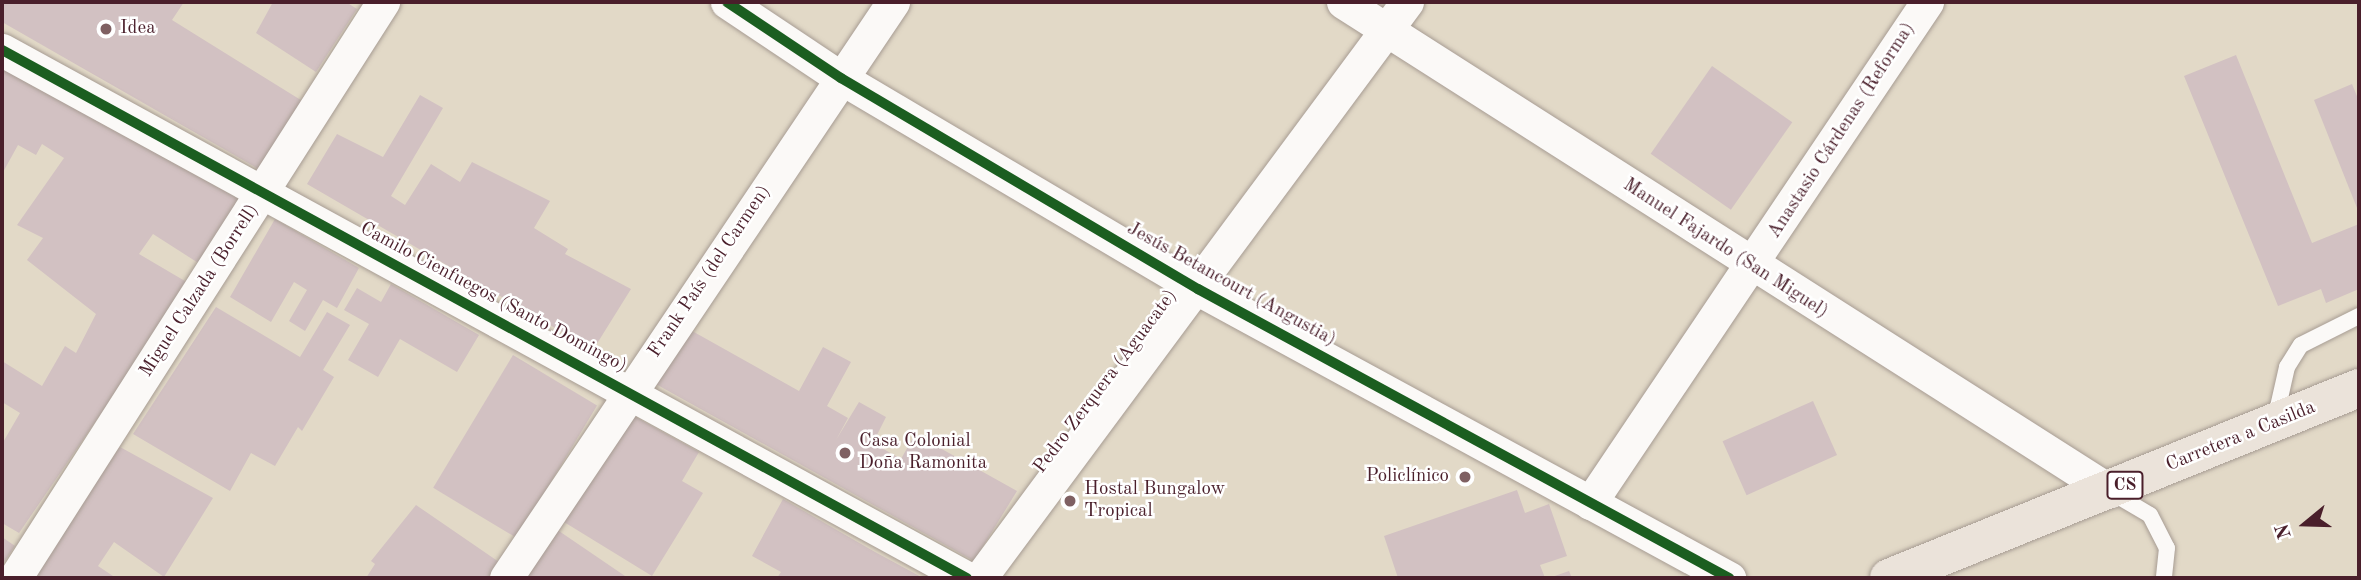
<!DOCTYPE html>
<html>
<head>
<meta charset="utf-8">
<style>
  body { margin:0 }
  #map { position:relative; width:2361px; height:580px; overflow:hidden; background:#e2d9c7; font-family:"Old Standard TT",serif }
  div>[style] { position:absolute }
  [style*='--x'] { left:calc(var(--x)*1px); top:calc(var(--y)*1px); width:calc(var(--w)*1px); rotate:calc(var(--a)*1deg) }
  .building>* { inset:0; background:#d2c1c2; transform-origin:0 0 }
  .roads { filter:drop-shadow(0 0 2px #a79c93) drop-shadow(0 0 2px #a79c93) }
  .lane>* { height:16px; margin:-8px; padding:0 8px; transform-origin:8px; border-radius:8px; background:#fbf9f7 }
  .street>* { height:33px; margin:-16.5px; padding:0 16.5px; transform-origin:16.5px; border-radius:16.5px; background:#fbf9f7 }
  .primary>* { height:38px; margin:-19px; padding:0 19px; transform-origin:19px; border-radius:19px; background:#ebe3da }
  .cycleway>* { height:10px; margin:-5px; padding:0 5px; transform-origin:5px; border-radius:5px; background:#1b5e20 }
  .dots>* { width:19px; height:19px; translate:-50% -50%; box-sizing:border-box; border:4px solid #fff; border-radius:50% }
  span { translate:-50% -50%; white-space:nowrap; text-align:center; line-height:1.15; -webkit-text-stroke:5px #fff; paint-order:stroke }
  .shield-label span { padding:2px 5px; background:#fff; border:2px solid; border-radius:5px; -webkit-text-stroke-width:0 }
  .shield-label { font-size:18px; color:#4a1f2b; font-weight:700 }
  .poi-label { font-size:19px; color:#4a1f2b }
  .left { translate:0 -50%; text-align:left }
  .right { translate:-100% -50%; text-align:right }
  .street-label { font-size:19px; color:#4a1f2b }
  .frame { position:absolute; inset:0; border:4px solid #4a1f2b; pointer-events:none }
  .north { position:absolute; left:2270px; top:489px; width:70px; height:70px; -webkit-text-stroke:5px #fff; paint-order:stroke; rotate:251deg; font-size:19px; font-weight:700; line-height:28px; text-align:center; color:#4a1f2b }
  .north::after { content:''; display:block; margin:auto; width:24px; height:32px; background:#4a1f2b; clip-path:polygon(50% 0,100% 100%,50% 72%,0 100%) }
</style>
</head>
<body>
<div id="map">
  <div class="building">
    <i style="clip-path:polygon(2px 2px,184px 2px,172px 20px,304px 102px,262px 171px,2px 22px)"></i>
    <i style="clip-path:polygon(273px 2px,346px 2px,357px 9px,316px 72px,256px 33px)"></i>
    <i style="clip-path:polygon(2236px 55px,2312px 243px,2359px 224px,2359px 289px,2326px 303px,2321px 289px,2278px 306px,2184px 76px)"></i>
    <i style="left:1712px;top:66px;width:98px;height:107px;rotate:35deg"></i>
    <i style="clip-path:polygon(2px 68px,248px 204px,203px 266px,153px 234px,139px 254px,190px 284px,19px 533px,2px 523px,2px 444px,20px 413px,2px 402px,2px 361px,42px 386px,65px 346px,76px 353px,96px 314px,27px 260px,43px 238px,17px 225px,64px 158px,42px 144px,36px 155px,18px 145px,2px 174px)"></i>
    <i style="clip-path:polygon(2352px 84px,2359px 101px,2359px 213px,2314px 100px)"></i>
    <i style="clip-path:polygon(420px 95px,443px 108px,391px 196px,405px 205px,431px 164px,460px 182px,472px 162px,550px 201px,534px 228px,568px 249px,565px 254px,631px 289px,593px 350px,307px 184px,337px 134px,383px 157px)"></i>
    <i style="clip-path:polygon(275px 219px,359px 268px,337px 308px,323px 300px,305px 331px,289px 321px,307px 290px,294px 282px,271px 322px,230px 297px)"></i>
    <i style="clip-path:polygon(391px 284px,479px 335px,457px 372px,400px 339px,378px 377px,348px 360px,369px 324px,344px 310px,357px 288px,381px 302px)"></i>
    <i style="clip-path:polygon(216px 307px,300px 357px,327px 312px,350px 325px,323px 370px,334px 377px,302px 431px,298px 427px,275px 466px,251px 453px,230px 491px,133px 434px)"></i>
    <i style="clip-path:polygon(685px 327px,799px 391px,823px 347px,851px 362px,827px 406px,848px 418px,836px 440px,859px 402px,886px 417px,873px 443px,901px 459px,915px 434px,1017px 491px,974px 561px,654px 383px)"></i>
    <i style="left:513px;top:355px;width:98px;height:155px;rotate:31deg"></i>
    <i style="left:1813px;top:401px;width:59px;height:99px;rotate:66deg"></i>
    <i style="clip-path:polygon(632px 415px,699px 452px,682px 481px,703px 493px,652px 576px,564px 522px)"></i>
    <i style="clip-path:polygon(120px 447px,213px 498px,164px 577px,114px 542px,98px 566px,116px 578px,25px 578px)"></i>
    <i style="clip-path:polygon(1517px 490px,1525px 513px,1549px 504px,1567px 556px,1540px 565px,1545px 578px,1398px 578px,1384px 536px)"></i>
    <i style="clip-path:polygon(783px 499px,875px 552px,923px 578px,777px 578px,781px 572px,752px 556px)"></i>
    <i style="clip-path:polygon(416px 505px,499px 562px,488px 578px,366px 578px,375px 564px,371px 561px)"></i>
    <i style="clip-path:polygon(556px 529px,628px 578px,524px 578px)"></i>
    <i style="clip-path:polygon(2px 537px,15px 546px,2px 565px)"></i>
    <i style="clip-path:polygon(1569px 571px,1572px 578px,1549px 578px)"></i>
  </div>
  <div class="roads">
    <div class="lane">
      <i style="--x:2275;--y:420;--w:54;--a:-77.2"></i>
      <i style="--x:2287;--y:367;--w:26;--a:-58"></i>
      <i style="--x:2301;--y:345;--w:65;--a:-26.6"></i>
      <i style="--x:2111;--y:492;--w:45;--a:30.5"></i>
      <i style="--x:2150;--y:515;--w:37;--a:63"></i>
      <i style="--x:2167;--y:548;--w:30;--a:96"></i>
    </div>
    <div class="street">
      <i style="--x:727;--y:2;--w:137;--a:33.7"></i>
      <i style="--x:841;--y:78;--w:415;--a:30.6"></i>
      <i style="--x:1198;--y:289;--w:605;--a:28.56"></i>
      <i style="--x:1343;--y:2;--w:910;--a:32.52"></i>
      <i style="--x:2;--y:50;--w:1100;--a:28.69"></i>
      <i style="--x:1590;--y:503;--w:604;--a:-56.07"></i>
      <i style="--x:15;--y:578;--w:684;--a:-57.43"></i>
      <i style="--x:506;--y:578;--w:694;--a:-56.1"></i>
      <i style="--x:980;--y:578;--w:717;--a:-53.45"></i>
    </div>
    <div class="primary">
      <i style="--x:1889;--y:578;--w:507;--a:-22.01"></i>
    </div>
  </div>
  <div class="cycleway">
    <i style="--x:727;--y:2;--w:137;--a:33.7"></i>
    <i style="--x:841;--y:78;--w:415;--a:30.6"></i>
    <i style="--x:1198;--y:289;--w:605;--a:28.56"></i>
    <i style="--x:2;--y:50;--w:1100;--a:28.69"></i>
  </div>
  <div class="dots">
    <i style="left:106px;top:29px;background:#7f6062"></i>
    <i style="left:845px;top:453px;background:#7f6062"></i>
    <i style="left:1465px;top:477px;background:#7f6062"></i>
    <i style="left:1070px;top:501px;background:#7f6062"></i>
  </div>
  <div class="shield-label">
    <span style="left:2125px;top:485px">CS</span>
  </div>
  <div class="poi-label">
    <span class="left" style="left:120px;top:29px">Idea</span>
    <span class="left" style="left:859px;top:453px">Casa Colonial<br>Doña Ramonita</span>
    <span class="right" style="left:1449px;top:477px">Policlínico</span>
    <span class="left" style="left:1084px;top:501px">Hostal Bungalow<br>Tropical</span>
  </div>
  <div class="street-label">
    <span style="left:1842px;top:131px;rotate:-57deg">Anastasio Cárdenas (Reforma)</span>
    <span style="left:1725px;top:249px;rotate:33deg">Manuel Fajardo (San Miguel)</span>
    <span style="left:710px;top:272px;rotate:-56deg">Frank País (del Carmen)</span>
    <span style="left:1231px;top:285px;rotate:29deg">Jesús Betancourt (Angustia)</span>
    <span style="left:200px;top:291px;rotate:-57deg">Miguel Calzada (Borrell)</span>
    <span style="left:493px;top:298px;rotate:28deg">Camilo Cienfuegos (Santo Domingo)</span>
    <span style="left:1106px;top:382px;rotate:-53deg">Pedro Zerquera (Aguacate)</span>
    <span style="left:2241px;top:437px;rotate:-22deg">Carretera a Casilda</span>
  </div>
  <div class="frame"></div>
  <div class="north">N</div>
</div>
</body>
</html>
